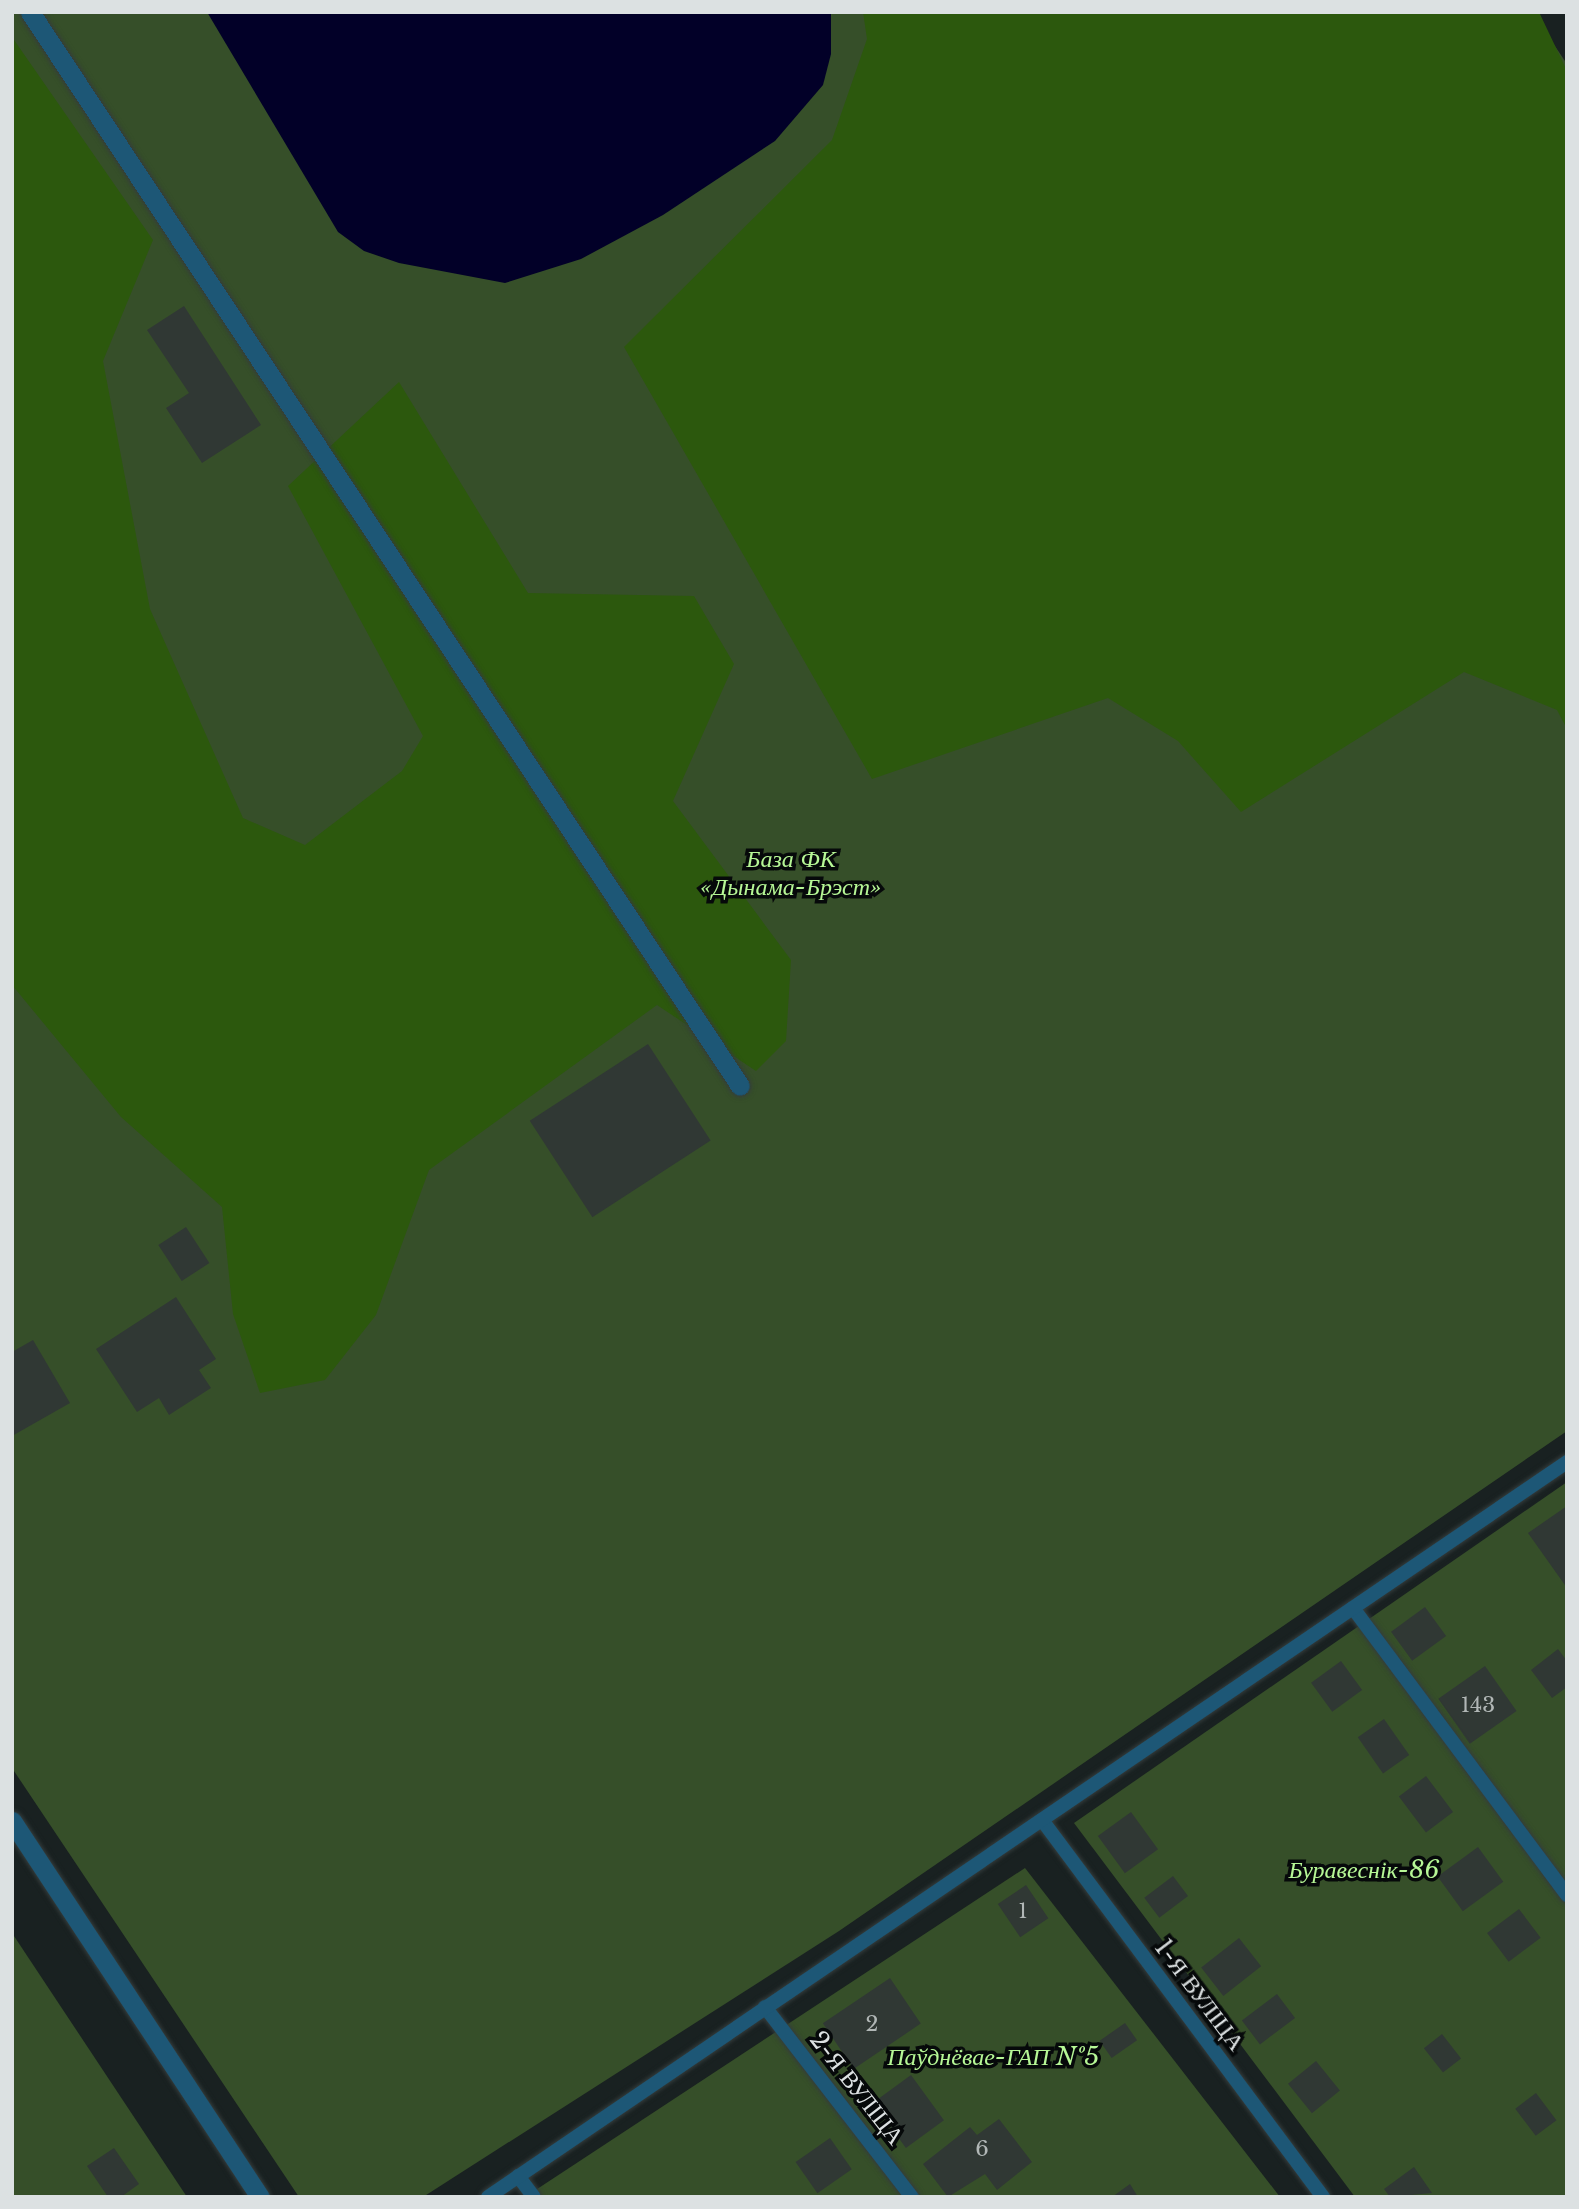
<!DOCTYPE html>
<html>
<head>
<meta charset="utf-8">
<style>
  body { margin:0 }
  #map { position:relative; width:1579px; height:2209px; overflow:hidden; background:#192121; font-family:"Libre Baskerville",serif }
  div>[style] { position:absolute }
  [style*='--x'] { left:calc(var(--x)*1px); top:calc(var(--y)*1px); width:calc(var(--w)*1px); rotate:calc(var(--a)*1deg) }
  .green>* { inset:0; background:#364f29 }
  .forest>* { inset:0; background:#2c580d }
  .water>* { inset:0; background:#020028 }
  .building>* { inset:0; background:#303834; transform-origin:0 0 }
  .roads { filter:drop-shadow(0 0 2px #343c3c) drop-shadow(0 0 2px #343c3c) }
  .service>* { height:14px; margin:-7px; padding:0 7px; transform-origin:7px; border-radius:7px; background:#1d5776 }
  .minor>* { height:19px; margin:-9.5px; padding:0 9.5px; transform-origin:9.5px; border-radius:9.5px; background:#1d5776 }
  span { translate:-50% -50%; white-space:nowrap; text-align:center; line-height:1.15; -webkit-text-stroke:7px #06090a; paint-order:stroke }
  .number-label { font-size:21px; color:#b1b7b6 }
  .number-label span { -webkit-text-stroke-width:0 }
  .park-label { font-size:24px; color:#b6f796; font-style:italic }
  .street-label { font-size:24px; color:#dce1e2 }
  .frame { position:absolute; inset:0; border:14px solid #dce1e2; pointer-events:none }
</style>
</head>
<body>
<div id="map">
  <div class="green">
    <i style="clip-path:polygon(12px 12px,1532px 12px,1567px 64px,1567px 1431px,839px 1931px,423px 2197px,299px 2197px,12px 1768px)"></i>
    <i style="clip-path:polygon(1567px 1482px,1567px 2197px,1355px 2197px,1074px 1823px)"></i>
    <i style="clip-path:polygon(1025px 1868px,1280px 2197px,525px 2197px)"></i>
    <i style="clip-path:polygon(12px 1933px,187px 2197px,12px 2197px)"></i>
  </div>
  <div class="forest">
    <i style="clip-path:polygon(863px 12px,1539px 12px,1567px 71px,1567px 729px,1557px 710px,1464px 672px,1241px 812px,1178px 741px,1108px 698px,872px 779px,624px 347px,832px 140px,867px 39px)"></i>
    <i style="clip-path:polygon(12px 37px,153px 240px,103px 361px,150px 609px,243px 818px,305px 845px,402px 771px,423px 736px,288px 486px,399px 382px,528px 593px,694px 596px,734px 664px,673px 801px,791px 960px,786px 1041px,756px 1071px,657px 1005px,429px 1170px,376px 1315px,325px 1380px,260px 1393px,233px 1314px,222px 1207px,121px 1117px,12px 985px)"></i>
  </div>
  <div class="water">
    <i style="clip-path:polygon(207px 12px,831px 12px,831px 54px,823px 85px,775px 141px,663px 215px,581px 259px,505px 283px,399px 263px,364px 251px,338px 232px)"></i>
  </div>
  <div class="building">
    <i style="clip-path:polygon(184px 306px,261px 425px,202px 463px,166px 408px,189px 393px,147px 330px)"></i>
    <i style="left:648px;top:1044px;width:115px;height:141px;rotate:57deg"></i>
    <i style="left:186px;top:1227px;width:43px;height:33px;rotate:57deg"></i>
    <i style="clip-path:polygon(176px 1297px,216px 1359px,199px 1370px,211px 1388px,169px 1415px,159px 1398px,137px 1412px,96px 1349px)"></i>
    <i style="clip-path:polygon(33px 1340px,70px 1403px,12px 1436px,12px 1352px)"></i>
    <i style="clip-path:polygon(1567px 1506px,1567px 1588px,1528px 1533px)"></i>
    <i style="left:1425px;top:1607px;width:36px;height:42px;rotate:54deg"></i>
    <i style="clip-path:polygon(1558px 1649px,1567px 1661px,1567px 1687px,1552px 1698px,1531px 1670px)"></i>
    <i style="left:1341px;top:1661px;width:36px;height:37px;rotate:54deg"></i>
    <i style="left:1485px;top:1666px;width:55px;height:57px;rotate:55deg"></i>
    <i style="left:1384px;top:1719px;width:44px;height:32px;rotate:55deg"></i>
    <i style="left:1426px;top:1776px;width:45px;height:34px;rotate:53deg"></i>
    <i style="left:1131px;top:1812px;width:46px;height:41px;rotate:54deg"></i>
    <i style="left:1478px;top:1847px;width:43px;height:50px;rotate:54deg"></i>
    <i style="left:1173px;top:1876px;width:25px;height:36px;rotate:53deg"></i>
    <i style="left:1026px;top:1885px;width:40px;height:34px;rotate:56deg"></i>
    <i style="left:1519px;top:1909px;width:36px;height:40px;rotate:53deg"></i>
    <i style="left:1239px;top:1938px;width:36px;height:48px;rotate:52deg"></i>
    <i style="left:890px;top:1978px;width:55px;height:81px;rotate:56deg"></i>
    <i style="left:1277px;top:1994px;width:30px;height:44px;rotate:53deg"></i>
    <i style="left:1125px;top:2023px;width:21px;height:31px;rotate:55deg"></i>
    <i style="left:1442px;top:2034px;width:31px;height:23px;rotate:52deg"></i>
    <i style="left:1316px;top:2061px;width:38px;height:36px;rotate:51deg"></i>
    <i style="left:911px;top:2075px;width:56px;height:47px;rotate:54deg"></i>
    <i style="left:1536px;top:2093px;width:34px;height:26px;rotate:53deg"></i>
    <i style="clip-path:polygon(999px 2119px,1032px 2162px,997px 2190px,985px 2174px,948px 2197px,923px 2164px,970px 2127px,977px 2135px)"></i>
    <i style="left:830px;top:2138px;width:38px;height:42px;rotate:55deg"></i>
    <i style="clip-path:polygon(114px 2148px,139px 2184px,121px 2197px,108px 2197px,87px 2166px)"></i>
    <i style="clip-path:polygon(1414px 2167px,1432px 2193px,1390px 2197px,1384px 2189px)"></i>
    <i style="clip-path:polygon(1130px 2184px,1138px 2197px,1112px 2197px)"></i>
  </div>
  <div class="roads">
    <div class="service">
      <i style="--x:1353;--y:1608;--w:358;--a:53.3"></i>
      <i style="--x:1042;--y:1820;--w:470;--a:53.3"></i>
      <i style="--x:765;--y:2007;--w:240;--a:52.3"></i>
      <i style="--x:518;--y:2176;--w:26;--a:53"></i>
      <i style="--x:488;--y:2197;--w:1306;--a:-34.26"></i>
    </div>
    <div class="minor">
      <i style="--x:30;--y:12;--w:1287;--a:56.53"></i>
      <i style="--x:12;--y:1821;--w:450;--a:56.6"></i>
    </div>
  </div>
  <div class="number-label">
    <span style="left:1478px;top:1705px">143</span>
    <span style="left:1023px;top:1911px">1</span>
    <span style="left:872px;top:2024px">2</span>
    <span style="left:982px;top:2149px">6</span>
  </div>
  <div class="park-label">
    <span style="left:791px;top:873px">База ФК<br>«Дынама-Брэст»</span>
    <span style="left:1364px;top:1870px">Буравеснік-86</span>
    <span style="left:993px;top:2057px">Паўднёвае-ГАП №5</span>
  </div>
  <div class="street-label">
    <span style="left:1200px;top:1995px;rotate:53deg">1-Я ВУЛІЦА</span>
    <span style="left:857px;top:2088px;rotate:52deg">2-Я ВУЛІЦА</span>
  </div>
  <div class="frame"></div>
</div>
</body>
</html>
